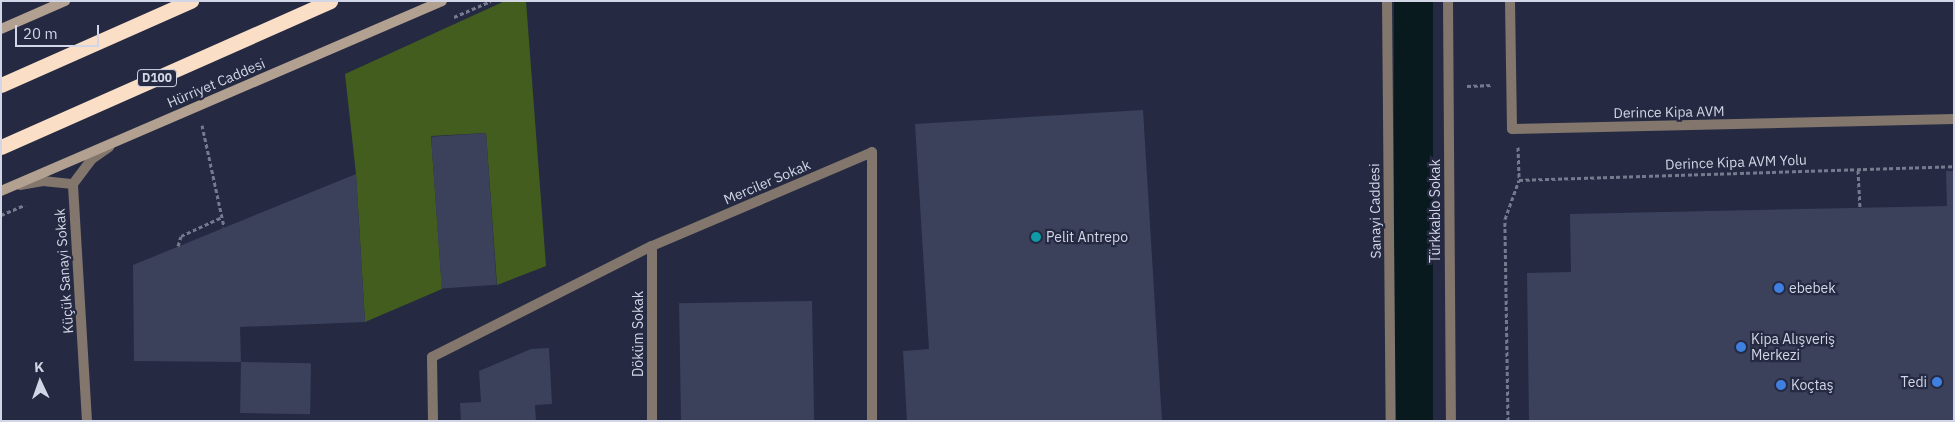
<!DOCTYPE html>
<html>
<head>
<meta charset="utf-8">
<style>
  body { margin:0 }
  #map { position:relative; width:1955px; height:422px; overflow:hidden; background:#252a42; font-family:"IBM Plex Sans",sans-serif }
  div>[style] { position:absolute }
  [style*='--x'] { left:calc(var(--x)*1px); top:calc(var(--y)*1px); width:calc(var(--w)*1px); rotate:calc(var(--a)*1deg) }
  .green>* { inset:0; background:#425d1d }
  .water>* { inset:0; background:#081a1d; transform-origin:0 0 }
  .building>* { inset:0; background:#3b415b; transform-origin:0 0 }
  .path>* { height:3px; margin-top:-1.5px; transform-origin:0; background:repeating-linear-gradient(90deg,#757a8e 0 4px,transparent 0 6.5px) }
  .lane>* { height:10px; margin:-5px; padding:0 5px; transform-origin:5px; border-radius:5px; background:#82766d }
  .street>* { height:10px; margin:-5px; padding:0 5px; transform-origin:5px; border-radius:5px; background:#82766d }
  .secondary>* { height:10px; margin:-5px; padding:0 5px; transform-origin:5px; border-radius:5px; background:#b2a091 }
  .highway>* { height:15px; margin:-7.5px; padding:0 7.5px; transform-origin:7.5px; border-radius:7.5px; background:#fadec6 }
  .dots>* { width:14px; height:14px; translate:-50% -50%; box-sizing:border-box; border:2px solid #252a42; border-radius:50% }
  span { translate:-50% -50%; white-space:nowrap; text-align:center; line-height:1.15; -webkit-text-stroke:4.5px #252a42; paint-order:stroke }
  .shield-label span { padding:1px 4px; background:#252a42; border:1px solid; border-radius:4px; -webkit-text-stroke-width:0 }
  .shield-label { font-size:12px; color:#d2d6e6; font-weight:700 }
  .street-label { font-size:14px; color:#d2d6e6 }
  .poi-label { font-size:14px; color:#d2d6e6 }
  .left { translate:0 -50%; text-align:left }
  .right { translate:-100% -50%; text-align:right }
  .frame { position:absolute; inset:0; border:2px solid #d2d6e6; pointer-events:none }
  .north { position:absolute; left:15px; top:357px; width:50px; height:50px; -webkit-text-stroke:4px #252a42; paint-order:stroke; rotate:357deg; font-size:14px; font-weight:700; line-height:20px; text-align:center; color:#d2d6e6 }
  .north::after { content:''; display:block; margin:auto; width:18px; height:22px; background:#d2d6e6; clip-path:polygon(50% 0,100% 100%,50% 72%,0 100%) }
  .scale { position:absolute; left:15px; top:25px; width:84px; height:22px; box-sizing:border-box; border:2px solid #d2d6e6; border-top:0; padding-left:6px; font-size:15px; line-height:18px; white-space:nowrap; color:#d2d6e6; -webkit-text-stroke:4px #252a42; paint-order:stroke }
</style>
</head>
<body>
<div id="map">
  <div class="green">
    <i style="clip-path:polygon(505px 1px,526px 1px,546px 266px,497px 285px,486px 133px,431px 136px,442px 289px,365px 322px,356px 174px,345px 74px)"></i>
  </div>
  <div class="water">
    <i style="left:1394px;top:1px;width:39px;height:420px"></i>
  </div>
  <div class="building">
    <i style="clip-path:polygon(1143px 110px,1162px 421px,907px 421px,903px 351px,929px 349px,915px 124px)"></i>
    <i style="left:486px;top:133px;width:152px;height:55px;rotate:86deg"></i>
    <i style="clip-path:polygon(1946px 171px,1954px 171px,1954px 421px,1529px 421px,1527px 273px,1571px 272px,1570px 214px,1947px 206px)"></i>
    <i style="clip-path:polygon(356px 174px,365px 322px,240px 327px,241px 362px,134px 361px,133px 265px)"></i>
    <i style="left:812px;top:301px;width:120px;height:133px;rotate:89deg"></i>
    <i style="clip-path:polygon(549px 348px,552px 404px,535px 405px,536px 421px,461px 421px,460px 403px,481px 402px,479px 371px,531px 349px)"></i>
    <i style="left:241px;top:362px;width:70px;height:51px;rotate:1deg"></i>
  </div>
  <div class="path">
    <i style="--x:454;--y:17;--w:40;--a:-23.4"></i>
    <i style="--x:1467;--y:86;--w:26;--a:-2"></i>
    <i style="--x:202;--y:125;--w:104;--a:77.8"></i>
    <i style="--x:1518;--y:147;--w:33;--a:88"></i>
    <i style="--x:1519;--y:180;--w:435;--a:-1.8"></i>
    <i style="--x:1858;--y:170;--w:38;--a:87"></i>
    <i style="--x:1;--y:215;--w:26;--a:-23"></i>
    <i style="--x:178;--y:246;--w:10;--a:-73"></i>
    <i style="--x:181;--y:236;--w:45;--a:-24.9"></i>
    <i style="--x:1508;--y:421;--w:202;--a:-90.9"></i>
    <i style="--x:1505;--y:219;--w:41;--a:-70.3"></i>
  </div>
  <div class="lane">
    <i style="--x:1510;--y:1;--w:128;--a:89.1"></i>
    <i style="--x:1512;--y:129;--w:442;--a:-1.3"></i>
  </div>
  <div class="street">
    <i style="--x:1387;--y:1;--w:420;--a:89.5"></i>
    <i style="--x:1448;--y:1;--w:420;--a:89.6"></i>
    <i style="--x:20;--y:185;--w:23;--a:-10"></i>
    <i style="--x:43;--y:181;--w:30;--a:6"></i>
    <i style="--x:652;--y:246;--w:175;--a:90"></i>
    <i style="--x:87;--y:421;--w:237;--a:-93.4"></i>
    <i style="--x:73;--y:184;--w:31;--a:-53"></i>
    <i style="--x:92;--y:159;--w:21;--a:-35"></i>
    <i style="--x:433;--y:421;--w:64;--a:-90.9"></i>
    <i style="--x:432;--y:357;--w:246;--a:-26.8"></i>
    <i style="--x:652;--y:246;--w:239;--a:-23.1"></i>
    <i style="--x:872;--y:152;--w:269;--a:90"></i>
  </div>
  <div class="secondary">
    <i style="--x:1;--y:29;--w:70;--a:-23.6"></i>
    <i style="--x:1;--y:191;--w:480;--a:-23.3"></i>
  </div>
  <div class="highway">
    <i style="--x:1;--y:85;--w:208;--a:-23.9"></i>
    <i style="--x:1;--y:147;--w:360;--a:-23.9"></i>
  </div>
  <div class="dots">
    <i style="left:1036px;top:237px;background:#0f9aa8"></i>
    <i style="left:1779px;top:288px;background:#3f7fe0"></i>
    <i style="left:1741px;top:347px;background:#3f7fe0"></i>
    <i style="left:1937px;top:382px;background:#3f7fe0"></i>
    <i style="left:1781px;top:385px;background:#3f7fe0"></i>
  </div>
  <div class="shield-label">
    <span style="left:157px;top:78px">D100</span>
  </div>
  <div class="street-label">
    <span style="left:216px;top:83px;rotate:-23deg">Hürriyet Caddesi</span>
    <span style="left:1669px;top:112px;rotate:-1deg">Derince Kipa AVM</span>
    <span style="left:1736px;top:162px;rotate:-2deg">Derince Kipa AVM Yolu</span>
    <span style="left:767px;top:182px;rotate:-23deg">Merciler Sokak</span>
    <span style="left:1375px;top:211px;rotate:-91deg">Sanayi Caddesi</span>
    <span style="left:1435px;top:211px;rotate:-90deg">Türkkablo Sokak</span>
    <span style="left:64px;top:271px;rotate:-94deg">Küçük Sanayi Sokak</span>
    <span style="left:638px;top:334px;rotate:-90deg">Döküm Sokak</span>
  </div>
  <div class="poi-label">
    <span class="left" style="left:1046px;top:237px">Pelit Antrepo</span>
    <span class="left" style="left:1789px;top:288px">ebebek</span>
    <span class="left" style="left:1751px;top:347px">Kipa Alışveriş<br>Merkezi</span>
    <span class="right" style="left:1927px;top:382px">Tedi</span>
    <span class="left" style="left:1791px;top:385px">Koçtaş</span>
  </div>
  <div class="frame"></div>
  <div class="north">K</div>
  <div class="scale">20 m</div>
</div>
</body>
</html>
